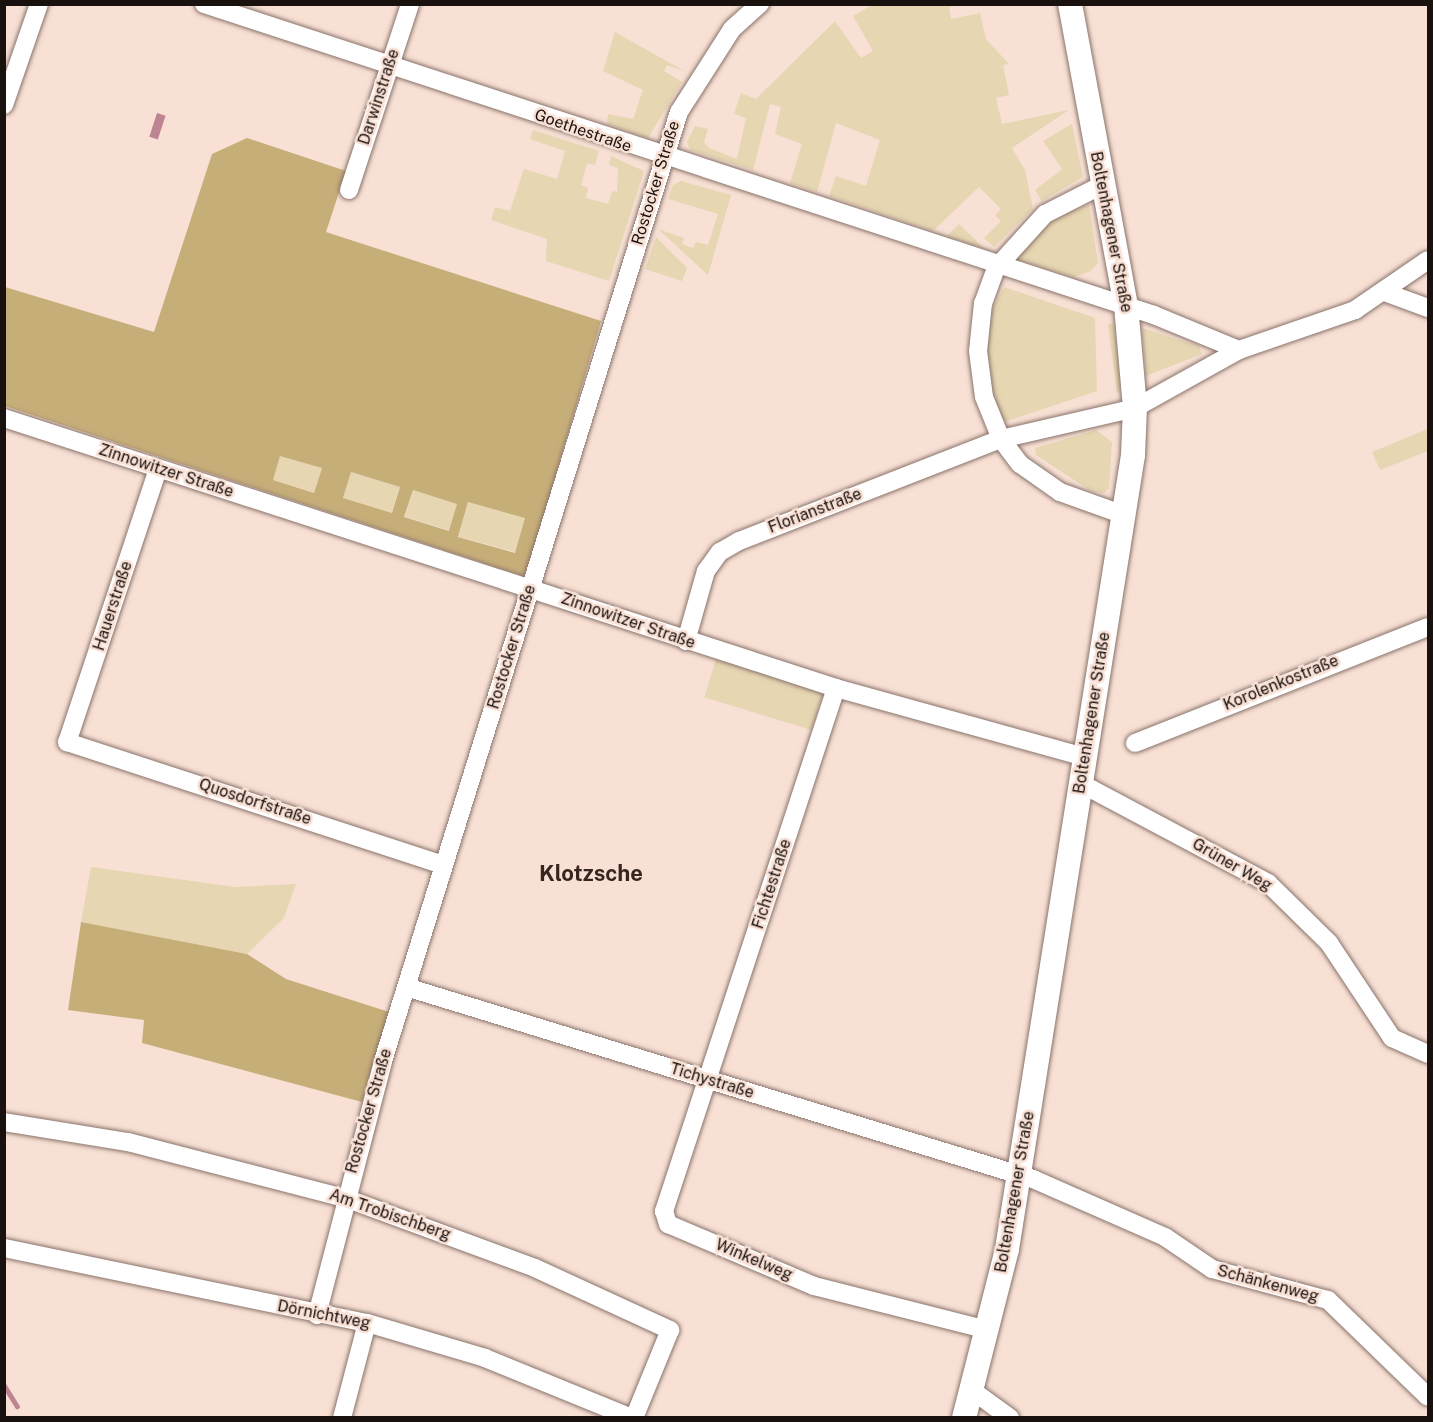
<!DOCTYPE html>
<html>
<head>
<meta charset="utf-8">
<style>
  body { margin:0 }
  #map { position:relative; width:1433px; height:1422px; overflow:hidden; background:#f8e0d5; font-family:"Public Sans",sans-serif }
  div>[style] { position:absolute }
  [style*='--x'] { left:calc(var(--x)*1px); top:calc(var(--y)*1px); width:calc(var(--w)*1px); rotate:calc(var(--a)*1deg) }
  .green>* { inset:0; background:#e6d6b2; transform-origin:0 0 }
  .forest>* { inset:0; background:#c6ae79 }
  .water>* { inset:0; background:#bf8492; transform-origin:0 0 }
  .stream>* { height:4.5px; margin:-2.25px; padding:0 2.25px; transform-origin:2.25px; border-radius:2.25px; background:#bf8492 }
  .roads { filter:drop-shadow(0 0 2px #89736a) drop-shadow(0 0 2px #89736a) }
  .street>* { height:18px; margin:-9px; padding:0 9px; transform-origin:9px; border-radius:9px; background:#fff }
  .secondary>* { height:24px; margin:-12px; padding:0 12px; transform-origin:12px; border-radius:12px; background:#fff }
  span { translate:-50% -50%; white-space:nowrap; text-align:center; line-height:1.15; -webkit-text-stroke:5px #f8e0d5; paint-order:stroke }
  .street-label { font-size:16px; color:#19110e }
  .district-label { font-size:22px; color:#37251e; font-weight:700 }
  .frame { position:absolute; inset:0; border:6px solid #19110e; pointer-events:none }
</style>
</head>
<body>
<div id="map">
  <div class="green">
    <i style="clip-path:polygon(874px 4px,959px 5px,949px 7px,951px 19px,980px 13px,986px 39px,1009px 64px,1003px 65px,1009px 95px,996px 98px,1002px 124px,1069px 110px,1012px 148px,1025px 170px,1033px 209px,994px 247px,984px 238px,1001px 221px,995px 215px,1001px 209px,979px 187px,933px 231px,829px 196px,836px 176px,866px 186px,880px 140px,836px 123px,817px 192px,790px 183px,802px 144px,775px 134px,781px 107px,770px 104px,753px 170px,690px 150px,687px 142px,695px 126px,708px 129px,704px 142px,709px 148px,737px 159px,746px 118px,734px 114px,741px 93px,756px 99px,835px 21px,861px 58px,873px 51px,853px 16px)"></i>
    <i style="clip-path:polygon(615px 32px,686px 72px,667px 65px,664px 71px,682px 82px,648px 138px,607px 124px,608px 114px,633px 119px,643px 90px,603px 71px)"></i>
    <i style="clip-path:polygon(1072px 124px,1083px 177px,1042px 201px,1035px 190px,1062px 169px,1043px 141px)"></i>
    <i style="clip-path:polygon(533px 130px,599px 151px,595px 165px,587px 163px,581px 185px,588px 188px,586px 198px,608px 204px,612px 191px,617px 192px,618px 168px,609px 165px,611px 156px,644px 171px,609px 281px,546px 261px,547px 239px,491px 220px,495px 207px,510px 211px,524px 169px,557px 179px,565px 151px,530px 139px)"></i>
    <i style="clip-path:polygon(681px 181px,731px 195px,708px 275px,658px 229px,684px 238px,682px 244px,693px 248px,696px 242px,708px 245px,718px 214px,668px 199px,673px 185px)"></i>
    <i style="clip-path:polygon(1089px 205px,1098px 263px,1091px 271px,1074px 277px,1019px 260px,1016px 256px,1029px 238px,1057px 216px)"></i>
    <i style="clip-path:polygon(959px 224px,985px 249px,947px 236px)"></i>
    <i style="clip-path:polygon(656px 237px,687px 268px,682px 281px,645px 269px)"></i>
    <i style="clip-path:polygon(1004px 287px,1095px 318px,1097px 391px,1005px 422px,994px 398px,987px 351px,990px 314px)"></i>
    <i style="clip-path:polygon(1114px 323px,1121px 388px,1117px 393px,1108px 325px)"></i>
    <i style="clip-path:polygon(1142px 328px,1199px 346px,1202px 354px,1146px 376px)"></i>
    <i style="clip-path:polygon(1428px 429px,1428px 451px,1380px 470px,1372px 452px)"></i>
    <i style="clip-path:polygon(1096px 430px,1112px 442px,1109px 488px,1104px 493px,1091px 491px,1036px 455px,1035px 448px)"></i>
    <i style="left:280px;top:455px;width:44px;height:26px;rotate:17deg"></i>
    <i style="left:351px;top:472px;width:51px;height:27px;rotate:17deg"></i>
    <i style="left:413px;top:490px;width:47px;height:28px;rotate:17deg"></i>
    <i style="left:468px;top:502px;width:60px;height:36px;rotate:15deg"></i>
    <i style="left:716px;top:659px;width:112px;height:40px;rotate:17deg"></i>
    <i style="clip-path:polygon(91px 867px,235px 887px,296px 884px,284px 918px,247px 954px,81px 922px)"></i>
  </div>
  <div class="forest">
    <i style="clip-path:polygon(evenodd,247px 138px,346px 171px,326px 232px,601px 321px,526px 577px,5px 406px,5px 287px,154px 332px,212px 154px,247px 138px,280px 456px,322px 468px,314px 493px,273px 480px,280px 456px,247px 138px,351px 472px,400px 487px,392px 513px,343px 498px,351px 472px,247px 138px,413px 490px,457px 504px,449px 531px,404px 517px,413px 490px,247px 138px,468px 502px,525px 518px,515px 553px,458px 537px,468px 502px)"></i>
    <i style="clip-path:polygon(81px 922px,247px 954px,286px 979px,389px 1012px,362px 1102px,142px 1043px,144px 1020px,68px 1010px)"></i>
  </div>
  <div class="water">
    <i style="left:157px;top:113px;width:9px;height:25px;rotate:18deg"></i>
  </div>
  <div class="stream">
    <i style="--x:4;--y:1385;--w:25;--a:58"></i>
  </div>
  <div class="roads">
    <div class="street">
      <i style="--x:204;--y:4;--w:1000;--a:18.13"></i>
      <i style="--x:1154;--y:315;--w:92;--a:22.4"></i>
      <i style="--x:4;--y:105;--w:107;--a:-70.9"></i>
      <i style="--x:1104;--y:184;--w:66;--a:153"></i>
      <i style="--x:1045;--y:214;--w:73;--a:132.2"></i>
      <i style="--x:996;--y:268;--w:37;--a:110"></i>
      <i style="--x:983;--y:303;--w:48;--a:95.9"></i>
      <i style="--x:978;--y:351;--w:46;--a:82.6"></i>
      <i style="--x:984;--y:397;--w:45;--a:68"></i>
      <i style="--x:1001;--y:439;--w:31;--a:53"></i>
      <i style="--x:1020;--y:464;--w:49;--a:35"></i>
      <i style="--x:1060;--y:492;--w:68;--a:19.8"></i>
      <i style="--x:349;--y:190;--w:196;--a:-71.8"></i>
      <i style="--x:1387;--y:293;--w:44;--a:20.1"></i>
      <i style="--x:4;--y:418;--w:875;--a:17.98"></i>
      <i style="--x:836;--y:688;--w:257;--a:15.5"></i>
      <i style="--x:158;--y:469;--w:288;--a:108.4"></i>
      <i style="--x:67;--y:742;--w:396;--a:18.1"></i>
      <i style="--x:686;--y:641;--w:73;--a:-74.1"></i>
      <i style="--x:706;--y:571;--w:24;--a:-54"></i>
      <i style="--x:720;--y:552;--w:22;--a:-30"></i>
      <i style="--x:739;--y:541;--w:281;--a:-21.3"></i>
      <i style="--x:1001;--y:439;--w:138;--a:-13"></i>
      <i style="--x:1135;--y:408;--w:119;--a:-29.1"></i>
      <i style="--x:1239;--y:350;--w:123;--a:-19"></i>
      <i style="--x:1355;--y:310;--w:88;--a:-34.4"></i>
      <i style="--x:836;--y:688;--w:551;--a:108.2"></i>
      <i style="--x:664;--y:1211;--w:14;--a:73"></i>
      <i style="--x:668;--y:1224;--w:159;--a:23"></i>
      <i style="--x:814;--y:1286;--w:179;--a:14.2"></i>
      <i style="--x:1135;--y:743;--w:315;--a:-21.6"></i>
      <i style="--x:1080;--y:783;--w:213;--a:28"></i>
      <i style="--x:1268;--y:883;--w:86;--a:44.5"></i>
      <i style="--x:1329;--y:943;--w:114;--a:56.4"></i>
      <i style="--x:1392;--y:1038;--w:39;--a:24"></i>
      <i style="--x:406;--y:987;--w:656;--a:17.03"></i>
      <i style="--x:1033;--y:1179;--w:144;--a:23.7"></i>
      <i style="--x:1165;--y:1237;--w:57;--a:34.2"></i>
      <i style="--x:1212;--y:1269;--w:120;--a:15"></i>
      <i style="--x:1328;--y:1300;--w:139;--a:44.1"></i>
      <i style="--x:4;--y:1122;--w:126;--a:9.2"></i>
      <i style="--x:128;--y:1142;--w:224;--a:14.5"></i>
      <i style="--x:345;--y:1198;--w:202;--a:20.2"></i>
      <i style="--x:535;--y:1268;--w:149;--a:24.7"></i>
      <i style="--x:670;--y:1330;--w:95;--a:112.2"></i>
      <i style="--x:4;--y:1248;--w:371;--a:11.7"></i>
      <i style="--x:367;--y:1323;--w:123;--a:16.5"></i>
      <i style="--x:485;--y:1358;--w:159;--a:22.2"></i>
      <i style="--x:317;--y:1315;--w:262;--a:-75.4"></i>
      <i style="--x:383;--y:1061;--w:994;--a:-72.68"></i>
      <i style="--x:679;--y:112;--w:98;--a:-57.4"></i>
      <i style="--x:732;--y:29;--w:38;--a:-42"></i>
      <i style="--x:973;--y:1391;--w:46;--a:36.1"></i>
      <i style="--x:342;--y:1418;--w:98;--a:-75.3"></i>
    </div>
    <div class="secondary">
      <i style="--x:964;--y:1418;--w:174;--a:-75.7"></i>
      <i style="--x:1007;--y:1249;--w:804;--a:-80.98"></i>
      <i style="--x:1133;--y:455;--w:47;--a:-87.6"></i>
      <i style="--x:1135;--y:408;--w:102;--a:-95"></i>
      <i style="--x:1126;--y:306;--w:307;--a:-100.5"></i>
    </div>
  </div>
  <div class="street-label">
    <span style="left:379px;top:97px;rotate:-72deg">Darwinstraße</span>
    <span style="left:583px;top:131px;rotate:19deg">Goethestraße</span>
    <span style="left:656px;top:183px;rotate:-73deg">Rostocker Straße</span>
    <span style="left:1111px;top:232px;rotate:79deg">Boltenhagener Straße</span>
    <span style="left:166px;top:471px;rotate:18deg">Zinnowitzer Straße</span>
    <span style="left:815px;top:511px;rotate:-21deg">Florianstraße</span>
    <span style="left:113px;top:606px;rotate:-72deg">Hauerstraße</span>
    <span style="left:628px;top:621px;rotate:19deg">Zinnowitzer Straße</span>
    <span style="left:512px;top:647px;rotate:-73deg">Rostocker Straße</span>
    <span style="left:1281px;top:683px;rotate:-22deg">Korolenkostraße</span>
    <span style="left:1092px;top:713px;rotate:-81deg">Boltenhagener Straße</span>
    <span style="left:255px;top:802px;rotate:18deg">Quosdorfstraße</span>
    <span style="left:1232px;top:865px;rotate:30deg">Grüner Weg</span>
    <span style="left:772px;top:884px;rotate:-72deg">Fichtestraße</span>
    <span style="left:712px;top:1081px;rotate:17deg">Tichystraße</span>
    <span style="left:369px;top:1111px;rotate:-74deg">Rostocker Straße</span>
    <span style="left:1015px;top:1192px;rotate:-80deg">Boltenhagener Straße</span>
    <span style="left:390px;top:1215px;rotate:19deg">Am Trobischberg</span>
    <span style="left:754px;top:1260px;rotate:23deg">Winkelweg</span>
    <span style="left:1268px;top:1284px;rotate:15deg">Schänkenweg</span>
    <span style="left:324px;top:1315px;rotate:11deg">Dörnichtweg</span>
  </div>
  <div class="district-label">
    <span style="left:591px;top:874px">Klotzsche</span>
  </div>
  <div class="frame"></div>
</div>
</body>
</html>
